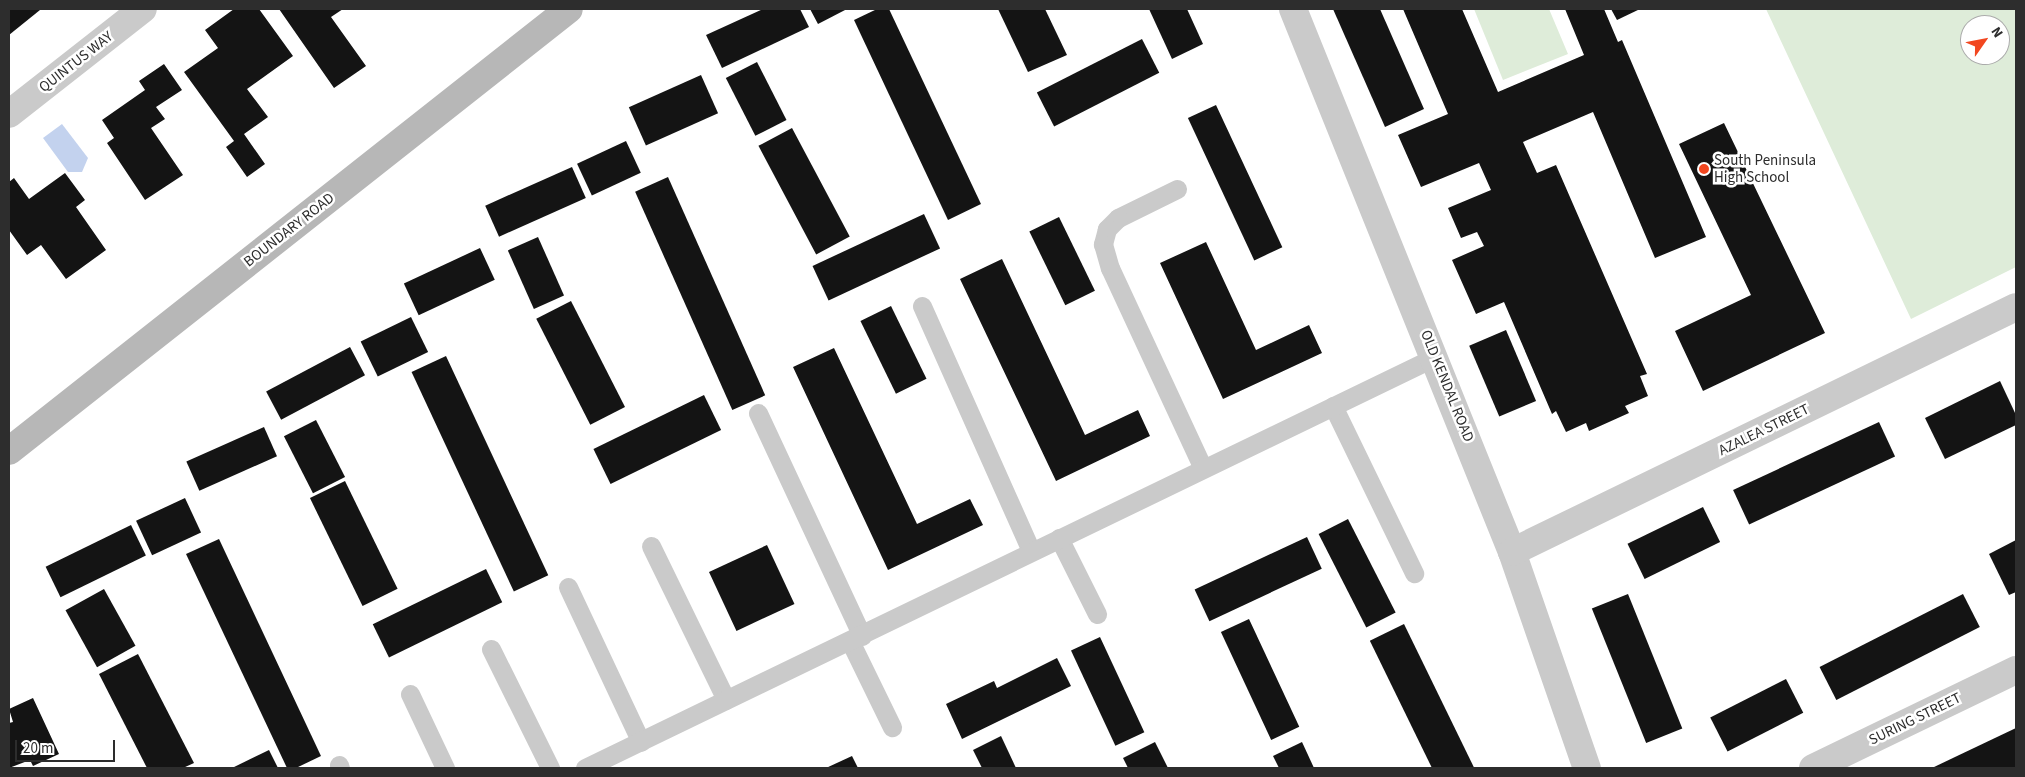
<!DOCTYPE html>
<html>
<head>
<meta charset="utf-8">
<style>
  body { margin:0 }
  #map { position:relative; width:2025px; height:777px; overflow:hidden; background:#fff; font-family:"Source Sans 3",sans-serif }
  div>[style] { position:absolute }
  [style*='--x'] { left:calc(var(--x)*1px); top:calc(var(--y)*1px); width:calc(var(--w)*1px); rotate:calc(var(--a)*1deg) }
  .green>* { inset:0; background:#deecd9 }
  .water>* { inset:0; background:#c3d2ee }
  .building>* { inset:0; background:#141414; transform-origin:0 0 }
  .lane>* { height:19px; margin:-9.5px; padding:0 9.5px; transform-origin:9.5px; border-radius:9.5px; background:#cacaca }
  .street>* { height:28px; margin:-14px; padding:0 14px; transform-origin:14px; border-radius:14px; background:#cacaca }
  .secondary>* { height:28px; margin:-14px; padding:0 14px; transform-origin:14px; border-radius:14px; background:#b7b7b7 }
  .dots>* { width:14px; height:14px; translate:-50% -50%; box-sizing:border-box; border:2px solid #fff; border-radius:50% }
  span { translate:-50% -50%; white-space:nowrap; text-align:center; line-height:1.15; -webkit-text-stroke:5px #fff; paint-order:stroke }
  .street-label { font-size:15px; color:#2d2d2d }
  .poi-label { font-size:15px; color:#2d2d2d }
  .left { translate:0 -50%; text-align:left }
  .frame { position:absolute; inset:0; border:10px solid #2d2d2d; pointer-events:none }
  .north { position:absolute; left:1960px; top:15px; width:50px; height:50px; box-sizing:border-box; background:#fff; border:1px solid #ababab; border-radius:50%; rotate:57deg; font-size:14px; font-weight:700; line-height:20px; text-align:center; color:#2d2d2d }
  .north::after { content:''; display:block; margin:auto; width:18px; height:22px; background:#f24720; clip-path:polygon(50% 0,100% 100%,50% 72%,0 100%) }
  .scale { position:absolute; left:15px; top:740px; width:100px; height:22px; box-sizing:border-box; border:2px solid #2d2d2d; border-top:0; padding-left:6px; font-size:15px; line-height:18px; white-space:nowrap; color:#2d2d2d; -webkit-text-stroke:4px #fff; paint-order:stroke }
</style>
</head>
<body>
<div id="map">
  <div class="green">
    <i style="clip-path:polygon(1474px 9px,1549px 9px,1568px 54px,1503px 80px)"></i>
    <i style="clip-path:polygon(evenodd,1766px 9px,2016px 9px,2016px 267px,1911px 319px,1766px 9px,1970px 25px,2000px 25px,2000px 55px,1970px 55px,1970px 25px)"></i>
  </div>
  <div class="water">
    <i style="clip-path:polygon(62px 124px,88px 158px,82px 172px,68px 172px,43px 138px)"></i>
  </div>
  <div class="building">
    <i style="clip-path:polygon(9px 9px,39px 9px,40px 10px,9px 35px)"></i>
    <i style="clip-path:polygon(234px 9px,259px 9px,293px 56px,247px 89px,268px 117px,244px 134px,265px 164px,247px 177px,226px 147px,234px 141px,184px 72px,218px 48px,205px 30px)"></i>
    <i style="clip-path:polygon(279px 9px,343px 9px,331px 17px,366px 66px,334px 88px)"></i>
    <i style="clip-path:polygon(763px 9px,800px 9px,809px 27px,722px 68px,706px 35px)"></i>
    <i style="clip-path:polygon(810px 9px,847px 9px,818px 24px)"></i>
    <i style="clip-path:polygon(877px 9px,889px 9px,981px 204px,948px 220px,854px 20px)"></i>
    <i style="clip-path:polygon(998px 9px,1045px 9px,1067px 55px,1028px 72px)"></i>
    <i style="clip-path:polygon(1149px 9px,1187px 9px,1203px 44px,1172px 59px)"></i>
    <i style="clip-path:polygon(1333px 9px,1380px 9px,1424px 109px,1385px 127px)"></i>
    <i style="clip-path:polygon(1403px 9px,1462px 9px,1498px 92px,1584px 55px,1565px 9px,1604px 9px,1618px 42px,1622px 40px,1706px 237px,1655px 258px,1593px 112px,1523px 142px,1537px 173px,1556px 165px,1647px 374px,1640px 376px,1648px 396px,1625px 406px,1629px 413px,1589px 431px,1586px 423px,1566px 432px,1556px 411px,1552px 414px,1504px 302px,1476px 314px,1452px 260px,1484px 246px,1477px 232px,1461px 238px,1448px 208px,1491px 190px,1479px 163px,1421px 187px,1398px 135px,1448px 114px)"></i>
    <i style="clip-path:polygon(1611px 9px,1640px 9px,1617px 20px)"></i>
    <i style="left:1142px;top:39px;width:38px;height:118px;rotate:63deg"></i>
    <i style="left:757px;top:62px;width:65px;height:35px;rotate:63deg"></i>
    <i style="clip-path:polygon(164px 64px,182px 90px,156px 107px,165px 119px,151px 128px,183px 175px,145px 200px,107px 143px,114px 138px,102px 120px,145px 90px,139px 81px)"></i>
    <i style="left:701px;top:75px;width:42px;height:79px;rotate:66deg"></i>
    <i style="left:1216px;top:105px;width:157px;height:31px;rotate:65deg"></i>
    <i style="clip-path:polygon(1724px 123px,1825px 333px,1703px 391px,1675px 331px,1751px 295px,1679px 144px)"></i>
    <i style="left:792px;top:128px;width:123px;height:38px;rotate:62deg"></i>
    <i style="left:626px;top:141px;width:35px;height:54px;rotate:65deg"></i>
    <i style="left:572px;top:167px;width:34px;height:95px;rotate:66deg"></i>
    <i style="clip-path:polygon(65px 173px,85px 200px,76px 207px,106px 250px,66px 279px,41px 245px,27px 255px,9px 230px,9px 182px,14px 178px,29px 199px)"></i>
    <i style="left:668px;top:177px;width:239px;height:36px;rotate:66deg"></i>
    <i style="left:924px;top:214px;width:38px;height:123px;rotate:65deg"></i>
    <i style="left:1059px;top:217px;width:82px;height:33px;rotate:64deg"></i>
    <i style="left:538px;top:237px;width:64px;height:33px;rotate:66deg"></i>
    <i style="clip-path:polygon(1206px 242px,1256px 350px,1309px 325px,1322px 353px,1223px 399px,1160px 263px)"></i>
    <i style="left:480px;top:248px;width:35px;height:84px;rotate:65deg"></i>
    <i style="clip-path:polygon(1002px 259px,1085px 435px,1138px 410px,1150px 436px,1056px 481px,960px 279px)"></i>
    <i style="left:571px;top:301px;width:119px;height:39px;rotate:63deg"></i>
    <i style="left:891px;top:306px;width:81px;height:34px;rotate:64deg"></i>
    <i style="left:411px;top:317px;width:39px;height:56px;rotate:64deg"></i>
    <i style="left:1506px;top:330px;width:77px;height:40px;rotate:67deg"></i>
    <i style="left:350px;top:347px;width:32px;height:95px;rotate:62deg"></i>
    <i style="clip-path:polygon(834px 348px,917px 524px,970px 499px,983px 525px,888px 570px,793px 367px)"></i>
    <i style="left:446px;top:356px;width:242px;height:38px;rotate:65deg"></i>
    <i style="clip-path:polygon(2000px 381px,2016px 415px,2016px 425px,1945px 459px,1925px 418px)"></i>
    <i style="left:704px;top:395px;width:39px;height:123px;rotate:64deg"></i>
    <i style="left:316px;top:420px;width:64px;height:36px;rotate:63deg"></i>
    <i style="left:1879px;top:422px;width:38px;height:161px;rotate:65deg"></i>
    <i style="left:264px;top:427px;width:32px;height:85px;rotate:66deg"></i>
    <i style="left:345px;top:481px;width:120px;height:39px;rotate:64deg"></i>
    <i style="left:185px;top:498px;width:38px;height:54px;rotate:65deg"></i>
    <i style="left:1703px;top:507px;width:39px;height:84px;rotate:64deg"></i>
    <i style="left:1348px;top:519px;width:105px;height:33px;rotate:63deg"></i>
    <i style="left:131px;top:525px;width:34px;height:95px;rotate:64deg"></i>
    <i style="left:1307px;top:537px;width:35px;height:124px;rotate:65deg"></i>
    <i style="clip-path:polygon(219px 539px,321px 756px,296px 768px,287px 768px,186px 554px)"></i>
    <i style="clip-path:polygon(2016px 540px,2016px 592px,2009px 595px,1989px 554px)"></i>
    <i style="left:767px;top:545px;width:65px;height:64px;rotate:65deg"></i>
    <i style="left:486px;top:569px;width:37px;height:126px;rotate:64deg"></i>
    <i style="left:104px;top:589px;width:65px;height:44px;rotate:61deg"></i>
    <i style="left:1628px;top:594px;width:145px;height:39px;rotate:68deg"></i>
    <i style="left:1963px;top:594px;width:37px;height:161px;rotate:63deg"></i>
    <i style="left:1249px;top:619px;width:119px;height:31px;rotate:65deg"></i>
    <i style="left:1404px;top:624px;width:160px;height:38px;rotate:64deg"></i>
    <i style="left:1100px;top:637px;width:105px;height:32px;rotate:65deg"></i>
    <i style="clip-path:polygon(138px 654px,194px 763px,183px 768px,147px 768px,99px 674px)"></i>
    <i style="clip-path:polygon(1057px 658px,1071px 686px,962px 739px,946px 704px,994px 681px,997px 688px)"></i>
    <i style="left:1786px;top:679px;width:38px;height:85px;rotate:63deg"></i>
    <i style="clip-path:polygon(33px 698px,59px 754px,33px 766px,30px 760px,9px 768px,9px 723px,13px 722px,9px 709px)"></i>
    <i style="clip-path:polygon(2016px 728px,2016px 768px,1932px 768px,1955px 757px)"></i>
    <i style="clip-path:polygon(1001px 736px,1016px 768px,982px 768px,973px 750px)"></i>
    <i style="clip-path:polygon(1155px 742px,1168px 768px,1128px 768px,1123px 758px)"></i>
    <i style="clip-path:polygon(1302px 742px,1314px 768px,1279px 768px,1273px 756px)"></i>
    <i style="clip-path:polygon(269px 750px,278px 768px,232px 768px)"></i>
    <i style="clip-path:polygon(852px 756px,858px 768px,826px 768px)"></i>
  </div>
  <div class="lane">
    <i style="--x:1177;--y:189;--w:66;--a:153.8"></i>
    <i style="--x:1118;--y:218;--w:16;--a:135"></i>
    <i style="--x:1107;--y:229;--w:16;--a:105"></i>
    <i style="--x:1103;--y:244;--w:25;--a:74"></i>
    <i style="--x:1110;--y:268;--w:221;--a:65.1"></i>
    <i style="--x:922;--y:306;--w:268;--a:66"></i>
    <i style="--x:1333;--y:406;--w:186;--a:64.1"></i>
    <i style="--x:758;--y:413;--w:246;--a:65"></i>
    <i style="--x:1059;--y:538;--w:85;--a:63.4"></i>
    <i style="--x:651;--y:546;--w:171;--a:64"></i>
    <i style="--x:568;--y:587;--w:171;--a:64.8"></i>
    <i style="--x:850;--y:641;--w:96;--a:64"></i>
    <i style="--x:491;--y:649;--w:133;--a:63.6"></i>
    <i style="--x:410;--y:694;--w:82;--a:64.7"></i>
    <i style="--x:339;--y:765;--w:3;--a:72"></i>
    <i style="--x:585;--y:768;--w:944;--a:-25.81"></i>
  </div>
  <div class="street">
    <i style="--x:1293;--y:9;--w:585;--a:68.04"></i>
    <i style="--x:1512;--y:552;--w:229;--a:70.9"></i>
    <i style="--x:9;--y:114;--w:170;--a:-38.1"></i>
    <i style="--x:1512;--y:552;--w:560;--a:-25.92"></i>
    <i style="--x:1813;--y:768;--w:225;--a:-25.8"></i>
  </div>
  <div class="secondary">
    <i style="--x:9;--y:451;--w:713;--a:-38.28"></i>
  </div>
  <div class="dots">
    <i style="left:1704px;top:169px;background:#f24720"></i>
  </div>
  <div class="street-label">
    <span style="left:76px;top:62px;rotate:-38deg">QUINTUS WAY</span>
    <span style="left:289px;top:230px;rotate:-38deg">BOUNDARY ROAD</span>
    <span style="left:1447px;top:386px;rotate:68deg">OLD KENDAL ROAD</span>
    <span style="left:1764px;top:430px;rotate:-26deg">AZALEA STREET</span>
    <span style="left:1915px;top:719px;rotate:-26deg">SURING STREET</span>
  </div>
  <div class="poi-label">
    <span class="left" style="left:1714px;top:169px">South Peninsula<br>High School</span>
  </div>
  <div class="frame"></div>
  <div class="north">N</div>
  <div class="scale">20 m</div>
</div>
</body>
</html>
